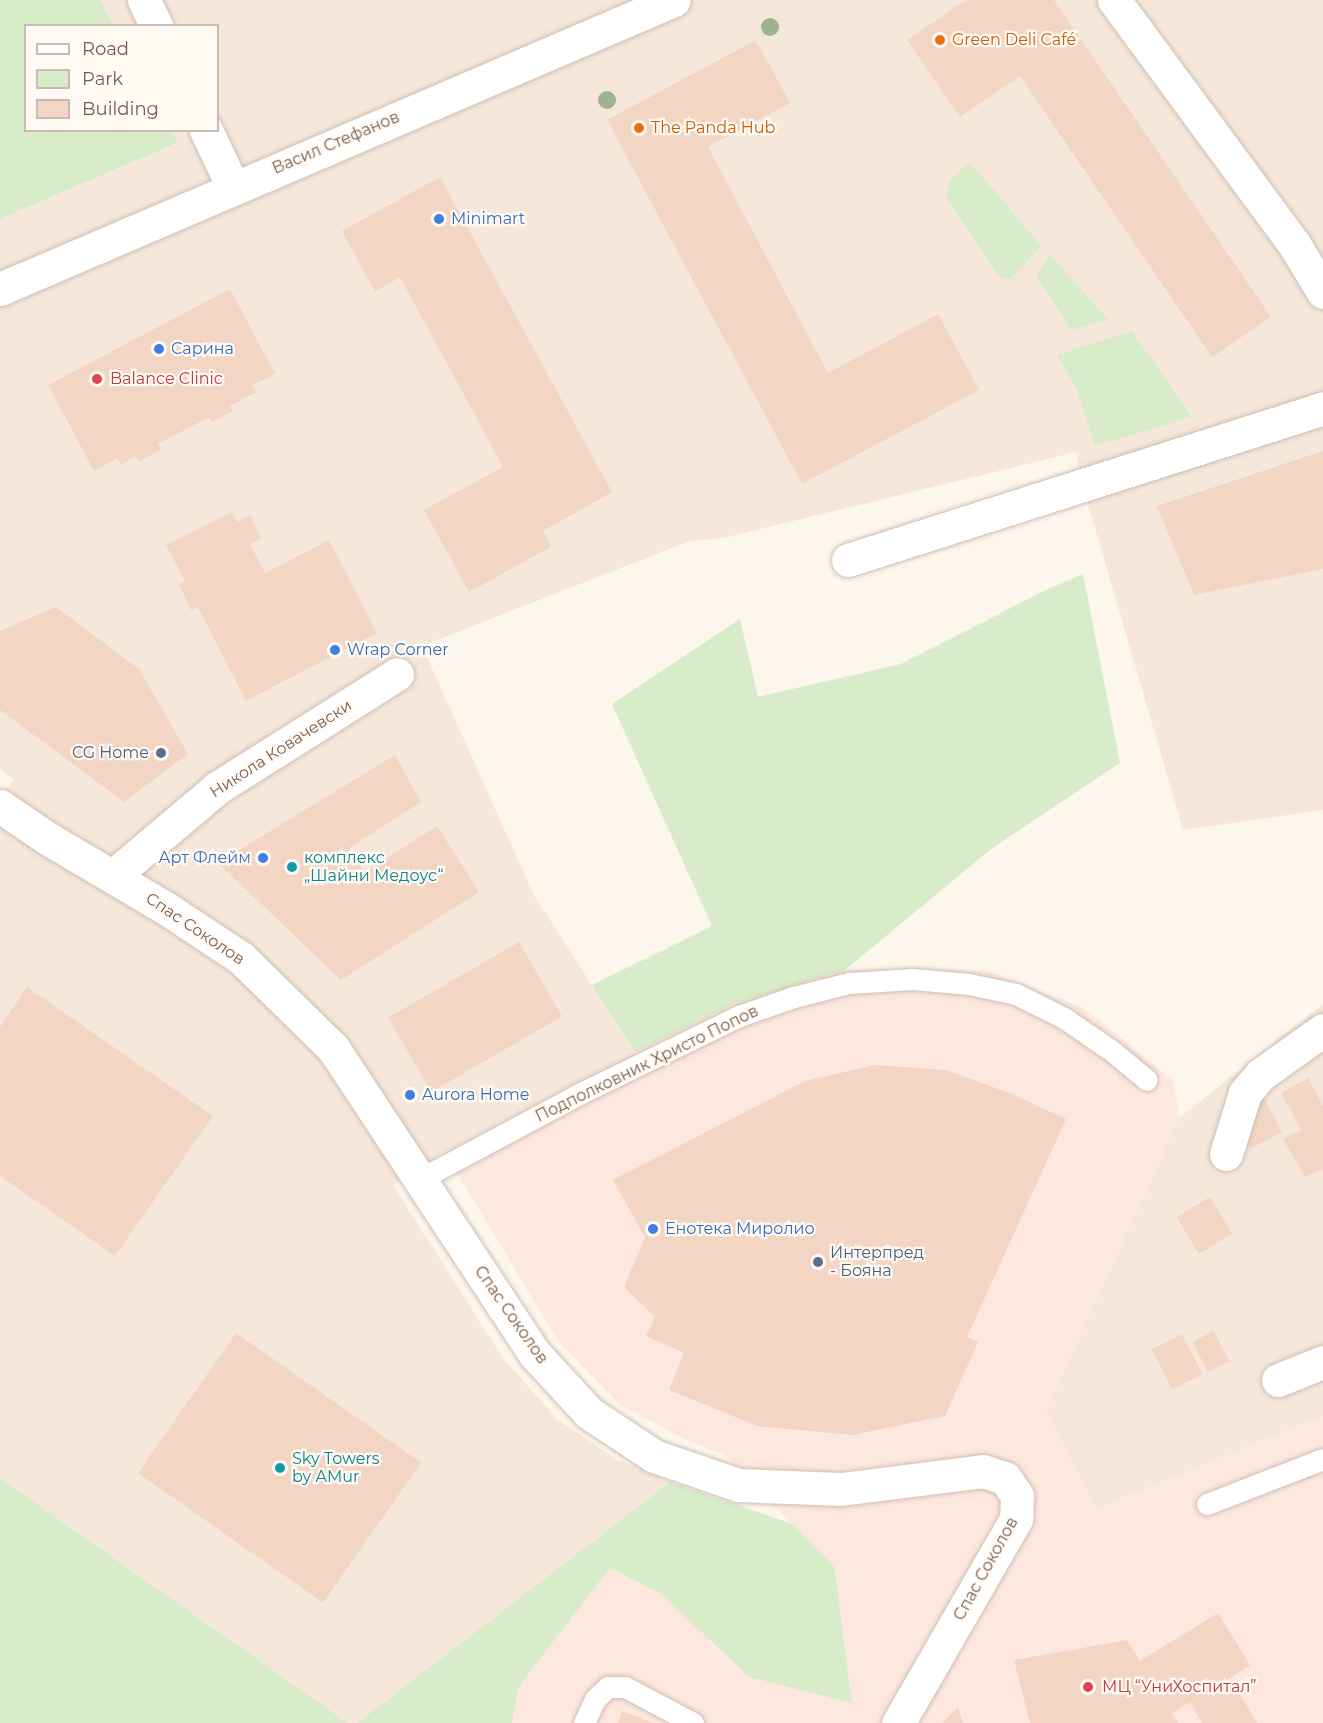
<!DOCTYPE html>
<html>
<head>
<meta charset="utf-8">
<style>
  body { margin:0 }
  #map { position:relative; width:1323px; height:1723px; overflow:hidden; background:#fdf6ec; font-family:Montserrat,sans-serif }
  div>[style] { position:absolute }
  [style*='--x'] { left:calc(var(--x)*1px); top:calc(var(--y)*1px); width:calc(var(--w)*1px); rotate:calc(var(--a)*1deg) }
  .residential>* { inset:0; background:#f5e8da }
  .commercial>* { inset:0; background:#fde8e0 }
  .green>* { inset:0; background:#d8ecc9 }
  .building>* { inset:0; background:#f3d5c3; transform-origin:0 0 }
  .roads { filter:drop-shadow(0 0 2px #d1beb0) drop-shadow(0 0 2px #d1beb0) }
  .lane>* { height:21px; margin:-10.5px; padding:0 10.5px; transform-origin:10.5px; border-radius:10.5px; background:#fff }
  .street>* { height:33px; margin:-16.5px; padding:0 16.5px; transform-origin:16.5px; border-radius:16.5px; background:#fff }
  .trees>* { width:18px; height:18px; margin:-9px; border-radius:50%; background:#a0b28e }
  .dots>* { width:16px; height:16px; translate:-50% -50%; box-sizing:border-box; border:3px solid #fffaf3; border-radius:50% }
  span { translate:-50% -50%; white-space:nowrap; text-align:center; line-height:1.15; -webkit-text-stroke:4.5px #fffaf3; paint-order:stroke }
  .food-label { font-size:16px; color:#c56008 }
  .left { translate:0 -50%; text-align:left }
  .street-label { font-size:16px; color:#7a5c4d }
  .shop-label { font-size:16px; color:#366cbe }
  .right { translate:-100% -50%; text-align:right }
  .health-label { font-size:16px; color:#be3a42 }
  .service-label { font-size:16px; color:#4e5e75 }
  .culture-label { font-size:16px; color:#0d838f }
  .legend { position:absolute; left:24px; top:24px; width:195px; height:108px; box-sizing:border-box; background:#fffaf3; border:2px solid #cabbb1; margin:0; padding:8px 10px; list-style:none; font-size:18px; color:#7a5c4d }
  .legend li { display:flex; align-items:center; gap:12px; height:30px }
  .legend b { width:30px; border:2px solid #cabbb1 }
</style>
</head>
<body>
<div id="map">
  <div class="residential">
    <i style="clip-path:polygon(100px 0,1323px 0,1323px 810px,1183px 830px,1081px 480px,1076px 452px,728px 537px,687px 542px,422px 646px,534px 895px,635px 1052px,444px 1151px,393px 1185px,503px 1358px,557px 1419px,616px 1459px,670px 1482px,357px 1723px,348px 1723px,0 1478px,0 796px,14px 780px,0 769px,0 219px,177px 144px,171px 131px,218px 130px,218px 26px,114px 25px)"></i>
    <i style="clip-path:polygon(1323px 1004px,1323px 1416px,1096px 1510px,1045px 1411px,1179px 1118px)"></i>
  </div>
  <div class="commercial">
    <i style="clip-path:polygon(845px 970px,985px 970px,1082px 1007px,1174px 1081px,1179px 1118px,1045px 1411px,1097px 1510px,1323px 1416px,1323px 1723px,512px 1723px,519px 1686px,610px 1568px,661px 1594px,749px 1677px,852px 1702px,835px 1568px,726px 1456px,687px 1440px,620px 1405px,558px 1341px,444px 1151px,635px 1052px,735px 1004px)"></i>
  </div>
  <div class="green">
    <i style="clip-path:polygon(0 0,100px 0,114px 25px,26px 26px,26px 130px,171px 131px,178px 143px,0 219px)"></i>
    <i style="clip-path:polygon(970px 162px,1041px 246px,1011px 279px,999px 277px,948px 200px,946px 192px,951px 179px)"></i>
    <i style="clip-path:polygon(1050px 255px,1109px 320px,1071px 330px,1036px 276px)"></i>
    <i style="clip-path:polygon(1132px 331px,1192px 417px,1095px 446px,1077px 389px,1057px 355px)"></i>
    <i style="clip-path:polygon(1083px 574px,1120px 763px,991px 849px,845px 970px,735px 1004px,635px 1052px,592px 985px,712px 926px,612px 704px,740px 619px,758px 697px,901px 664px,1046px 590px)"></i>
    <i style="clip-path:polygon(0 1478px,348px 1723px,0 1723px)"></i>
    <i style="clip-path:polygon(670px 1482px,793px 1524px,835px 1568px,852px 1703px,749px 1677px,661px 1594px,610px 1568px,519px 1686px,512px 1723px,357px 1723px)"></i>
  </div>
  <div class="building">
    <i style="clip-path:polygon(966px 0,1054px 0,1271px 317px,1212px 357px,1020px 76px,960px 117px,907px 40px)"></i>
    <i style="clip-path:polygon(756px 40px,790px 103px,708px 147px,828px 373px,938px 314px,979px 390px,802px 484px,607px 120px)"></i>
    <i style="clip-path:polygon(440px 177px,612px 492px,543px 531px,551px 547px,469px 592px,424px 510px,503px 467px,400px 277px,375px 292px,342px 231px)"></i>
    <i style="clip-path:polygon(230px 289px,275px 374px,253px 385px,257px 392px,230px 406px,233px 411px,212px 422px,209px 417px,158px 444px,161px 450px,139px 462px,136px 456px,121px 465px,117px 458px,94px 471px,48px 385px)"></i>
    <i style="clip-path:polygon(1323px 451px,1323px 569px,1194px 595px,1157px 506px)"></i>
    <i style="clip-path:polygon(232px 512px,238px 522px,250px 515px,261px 538px,250px 544px,265px 573px,329px 540px,377px 633px,246px 701px,198px 607px,191px 610px,179px 584px,185px 581px,166px 545px)"></i>
    <i style="clip-path:polygon(56px 607px,139px 669px,188px 754px,124px 802px,0 710px,0 631px)"></i>
    <i style="clip-path:polygon(395px 755px,421px 802px,349px 848px,365px 872px,437px 826px,479px 892px,341px 980px,218px 863px)"></i>
    <i style="left:519px;top:942px;width:86px;height:151px;rotate:60deg"></i>
    <i style="clip-path:polygon(27px 987px,213px 1116px,115px 1256px,0 1176px,0 1027px)"></i>
    <i style="clip-path:polygon(875px 1065px,946px 1070px,1012px 1094px,1066px 1119px,967px 1337px,978px 1342px,945px 1416px,852px 1435px,757px 1426px,669px 1390px,684px 1353px,646px 1336px,655px 1317px,624px 1287px,645px 1237px,613px 1180px,805px 1081px)"></i>
    <i style="clip-path:polygon(1308px 1078px,1323px 1106px,1323px 1171px,1321px 1169px,1305px 1177px,1283px 1139px,1301px 1130px,1281px 1093px)"></i>
    <i style="clip-path:polygon(1262px 1095px,1282px 1132px,1250px 1149px,1238px 1127px)"></i>
    <i style="left:1210px;top:1197px;width:43px;height:39px;rotate:59deg"></i>
    <i style="left:1214px;top:1331px;width:34px;height:24px;rotate:63deg"></i>
    <i style="left:236px;top:1333px;width:226px;height:171px;rotate:35deg"></i>
    <i style="left:1182px;top:1334px;width:45px;height:34px;rotate:63deg"></i>
    <i style="clip-path:polygon(1218px 1613px,1250px 1665px,1230px 1678px,1257px 1723px,1202px 1723px,1190px 1702px,1172px 1713px,1178px 1723px,1030px 1723px,1014px 1660px,1127px 1640px,1140px 1661px)"></i>
    <i style="clip-path:polygon(958px 1707px,963px 1723px,943px 1723px)"></i>
    <i style="clip-path:polygon(622px 1711px,653px 1723px,618px 1723px)"></i>
  </div>
  <div class="roads">
    <div class="lane">
      <i style="--x:420;--y:1179;--w:180;--a:-28.1"></i>
      <i style="--x:579;--y:1094;--w:178;--a:-26"></i>
      <i style="--x:739;--y:1016;--w:58;--a:-19.1"></i>
      <i style="--x:794;--y:997;--w:57;--a:-14.3"></i>
      <i style="--x:849;--y:983;--w:64;--a:-3.6"></i>
      <i style="--x:913;--y:979;--w:56;--a:5.1"></i>
      <i style="--x:969;--y:984;--w:48;--a:12"></i>
      <i style="--x:1016;--y:994;--w:54;--a:26.6"></i>
      <i style="--x:1064;--y:1018;--w:58;--a:34.5"></i>
      <i style="--x:1112;--y:1051;--w:45;--a:39.6"></i>
      <i style="--x:1207;--y:1504;--w:124;--a:-21.2"></i>
      <i style="--x:584;--y:1723;--w:26;--a:-65"></i>
      <i style="--x:595;--y:1699;--w:18;--a:-43"></i>
      <i style="--x:608;--y:1687;--w:17;--a:0"></i>
      <i style="--x:625;--y:1687;--w:77;--a:27.9"></i>
    </div>
    <div class="street">
      <i style="--x:144;--y:0;--w:29;--a:65"></i>
      <i style="--x:1114;--y:0;--w:303;--a:53.6"></i>
      <i style="--x:1294;--y:244;--w:56;--a:58.9"></i>
      <i style="--x:206;--y:130;--w:63;--a:64.7"></i>
      <i style="--x:0;--y:289;--w:733;--a:-23.21"></i>
      <i style="--x:848;--y:560;--w:499;--a:-17.7"></i>
      <i style="--x:0;--y:806;--w:57;--a:34.2"></i>
      <i style="--x:47;--y:838;--w:139;--a:30.6"></i>
      <i style="--x:167;--y:909;--w:89;--a:33.5"></i>
      <i style="--x:241;--y:958;--w:129;--a:44.4"></i>
      <i style="--x:333;--y:1048;--w:365;--a:56.6"></i>
      <i style="--x:534;--y:1353;--w:81;--a:47.5"></i>
      <i style="--x:589;--y:1413;--w:78;--a:33.5"></i>
      <i style="--x:654;--y:1456;--w:89;--a:19"></i>
      <i style="--x:738;--y:1485;--w:103;--a:2.2"></i>
      <i style="--x:841;--y:1489;--w:143;--a:-7.2"></i>
      <i style="--x:983;--y:1471;--w:23;--a:18"></i>
      <i style="--x:1005;--y:1478;--w:22;--a:56"></i>
      <i style="--x:1017;--y:1496;--w:23;--a:92"></i>
      <i style="--x:1016;--y:1519;--w:236;--a:120"></i>
      <i style="--x:113;--y:876;--w:136;--a:-40.2"></i>
      <i style="--x:217;--y:788;--w:213;--a:-32.3"></i>
      <i style="--x:1226;--y:1154;--w:64;--a:-72.7"></i>
      <i style="--x:1245;--y:1093;--w:23;--a:-50"></i>
      <i style="--x:1260;--y:1075;--w:77;--a:-35.5"></i>
      <i style="--x:1278;--y:1380;--w:48;--a:-21.8"></i>
    </div>
  </div>
  <div class="trees">
    <i style="left:770px;top:27px"></i>
    <i style="left:607px;top:100px"></i>
  </div>
  <div class="dots">
    <i style="left:940px;top:40px;background:#e8710a"></i>
    <i style="left:639px;top:128px;background:#e8710a"></i>
    <i style="left:439px;top:219px;background:#3f7fe0"></i>
    <i style="left:159px;top:349px;background:#3f7fe0"></i>
    <i style="left:97px;top:379px;background:#e0444e"></i>
    <i style="left:335px;top:650px;background:#3f7fe0"></i>
    <i style="left:161px;top:753px;background:#5c6f8a"></i>
    <i style="left:263px;top:858px;background:#3f7fe0"></i>
    <i style="left:292px;top:867px;background:#0f9aa8"></i>
    <i style="left:410px;top:1095px;background:#3f7fe0"></i>
    <i style="left:653px;top:1229px;background:#3f7fe0"></i>
    <i style="left:818px;top:1262px;background:#5c6f8a"></i>
    <i style="left:280px;top:1468px;background:#0f9aa8"></i>
    <i style="left:1088px;top:1687px;background:#e0444e"></i>
  </div>
  <div class="food-label">
    <span class="left" style="left:952px;top:40px">Green Deli Café</span>
    <span class="left" style="left:651px;top:128px">The Panda Hub</span>
  </div>
  <div class="street-label">
    <span style="left:336px;top:143px;rotate:-23deg">Васил Стефанов</span>
    <span style="left:281px;top:749px;rotate:-33deg">Никола Ковачевски</span>
    <span style="left:195px;top:929px;rotate:34deg">Спас Соколов</span>
    <span style="left:647px;top:1064px;rotate:-26deg">Подполковник Христо Попов</span>
    <span style="left:511px;top:1315px;rotate:55deg">Спас Соколов</span>
    <span style="left:986px;top:1569px;rotate:-61deg">Спас Соколов</span>
  </div>
  <div class="shop-label">
    <span class="left" style="left:451px;top:219px">Minimart</span>
    <span class="left" style="left:171px;top:349px">Сарина</span>
    <span class="left" style="left:347px;top:650px">Wrap Corner</span>
    <span class="right" style="left:251px;top:858px">Арт Флейм</span>
    <span class="left" style="left:422px;top:1095px">Aurora Home</span>
    <span class="left" style="left:665px;top:1229px">Енотека Миролио</span>
  </div>
  <div class="health-label">
    <span class="left" style="left:110px;top:379px">Balance Clinic</span>
    <span class="left" style="left:1102px;top:1687px">МЦ “УниХоспитал”</span>
  </div>
  <div class="service-label">
    <span class="right" style="left:149px;top:753px">CG Home</span>
    <span class="left" style="left:830px;top:1262px">Интерпред<br>- Бояна</span>
  </div>
  <div class="culture-label">
    <span class="left" style="left:304px;top:867px">комплекс<br>„Шайни Медоус“</span>
    <span class="left" style="left:292px;top:1468px">Sky Towers<br>by AMur</span>
  </div>
  <ul class="legend">
  <li><b style="height:8px;background:#fff"></b>Road</li>
  <li><b style="height:16px;background:#d8ecc9"></b>Park</li>
  <li><b style="height:16px;background:#f3d5c3"></b>Building</li>
  </ul>
</div>
</body>
</html>
